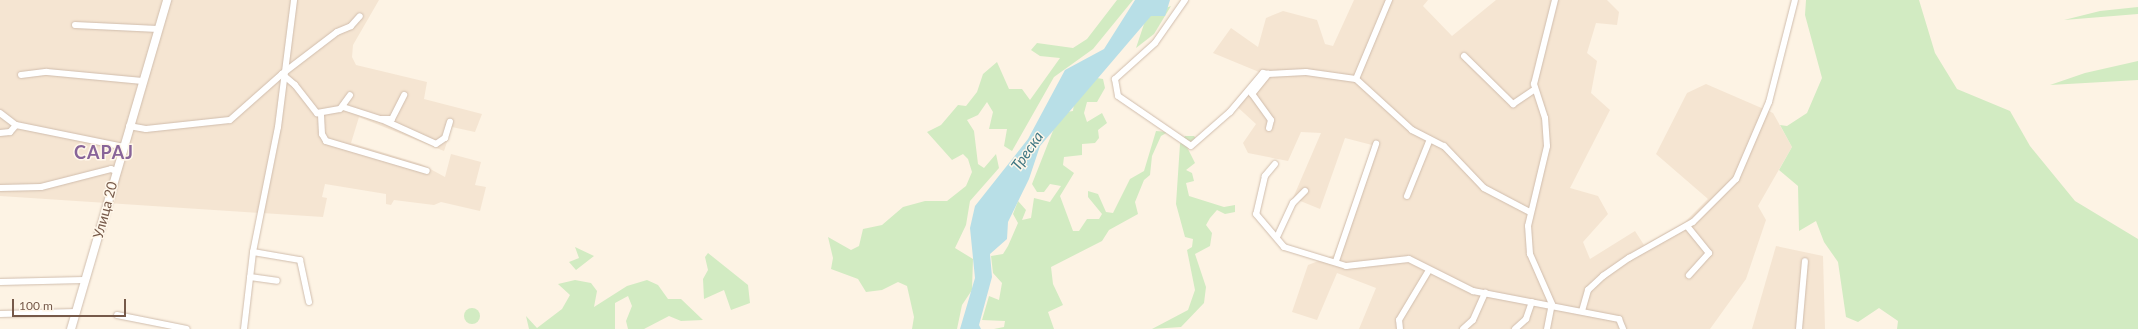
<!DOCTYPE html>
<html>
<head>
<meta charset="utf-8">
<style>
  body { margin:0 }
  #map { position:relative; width:2138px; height:329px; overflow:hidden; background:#fdf3e4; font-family:Lato,sans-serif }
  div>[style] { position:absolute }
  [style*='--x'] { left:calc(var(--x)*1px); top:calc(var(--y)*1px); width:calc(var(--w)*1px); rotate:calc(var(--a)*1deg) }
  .residential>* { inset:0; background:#f5e5d2 }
  .green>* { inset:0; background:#d2ebc2 }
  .round { border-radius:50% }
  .water>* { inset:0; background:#b8dfe7 }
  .roads { filter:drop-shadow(0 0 1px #d0bdad) drop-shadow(0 0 1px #d0bdad) }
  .street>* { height:6px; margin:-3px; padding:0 3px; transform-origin:3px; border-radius:3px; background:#fff }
  .secondary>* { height:8px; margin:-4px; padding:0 4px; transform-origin:4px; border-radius:4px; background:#fff }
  span { translate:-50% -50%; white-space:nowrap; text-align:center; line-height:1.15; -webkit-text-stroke:3px #fff7ea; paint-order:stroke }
  .street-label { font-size:14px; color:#765949 }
  .water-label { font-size:15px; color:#3f7783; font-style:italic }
  .district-label { font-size:18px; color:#886499; font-weight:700; letter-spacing:1px }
  .scale { position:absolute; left:12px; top:299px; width:114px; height:18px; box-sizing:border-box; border:2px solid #765949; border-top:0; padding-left:5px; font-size:12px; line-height:14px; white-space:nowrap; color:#765949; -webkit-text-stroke:3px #fff7ea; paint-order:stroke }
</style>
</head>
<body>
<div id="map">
  <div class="residential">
    <i style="clip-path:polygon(0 0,379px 0,353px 45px,352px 57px,356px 65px,427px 82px,424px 99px,482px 114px,475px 132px,452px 127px,444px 151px,359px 117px,351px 143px,421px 164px,445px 177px,451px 154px,481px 162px,475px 185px,486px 187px,480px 211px,441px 202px,434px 205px,394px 200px,391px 205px,386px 204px,386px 194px,325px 184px,322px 197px,327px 198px,323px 217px,0 196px)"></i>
    <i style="clip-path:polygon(1354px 0,1428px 0,1423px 6px,1452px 36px,1496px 0,1607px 0,1619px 12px,1617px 25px,1596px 23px,1587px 53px,1597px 61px,1591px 93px,1610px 110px,1570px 188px,1598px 196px,1608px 214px,1583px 242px,1590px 259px,1635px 231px,1644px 245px,1685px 222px,1708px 199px,1656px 154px,1687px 93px,1706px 84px,1773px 113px,1792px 147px,1758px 206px,1766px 220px,1746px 279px,1710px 329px,1359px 329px,1376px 288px,1337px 273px,1317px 320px,1292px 312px,1308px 265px,1334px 255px,1372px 145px,1345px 138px,1320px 209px,1293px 198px,1321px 133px,1301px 132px,1288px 161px,1248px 153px,1243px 143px,1256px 124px,1233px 103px,1259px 72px,1213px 53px,1231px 28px,1258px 47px,1266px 18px,1283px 11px,1317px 20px,1325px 44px,1333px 46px)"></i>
    <i style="clip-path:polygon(1776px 246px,1823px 256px,1825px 329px,1752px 329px)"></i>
  </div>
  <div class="green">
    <i style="clip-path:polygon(1117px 0,1133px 0,1093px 49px,1054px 77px,1012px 151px,1004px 146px,1007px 129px,989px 129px,993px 112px,987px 102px,978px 115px,967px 120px,974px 131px,978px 164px,984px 168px,996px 154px,999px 168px,970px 201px,966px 225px,955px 248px,973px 259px,972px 290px,962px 305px,957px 329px,912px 329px,914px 317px,907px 286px,898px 282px,882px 290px,866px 292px,858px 279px,831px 269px,833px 258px,828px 237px,851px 250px,859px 246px,863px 229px,882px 225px,903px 207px,925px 201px,947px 201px,966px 186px,972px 172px,968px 159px,963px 154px,952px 160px,927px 132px,941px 125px,958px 105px,966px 106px,977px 92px,983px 74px,997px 62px,1009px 89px,1022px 89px,1030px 100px,1060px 58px,1040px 56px,1031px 50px,1037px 43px,1073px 48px,1087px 39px)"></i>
    <i style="clip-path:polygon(1806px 0,1919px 0,1935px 53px,1957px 89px,2010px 111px,2030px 146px,2075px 201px,2138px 239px,2138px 329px,1897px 329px,1898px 321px,1879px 308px,1858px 322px,1846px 317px,1838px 262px,1824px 242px,1816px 221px,1799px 231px,1798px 186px,1779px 170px,1792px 147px,1780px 125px,1787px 126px,1807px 113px,1822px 78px,1805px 15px)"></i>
    <i style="clip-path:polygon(1171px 6px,1154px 34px,1136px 48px,1147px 15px)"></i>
    <i style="clip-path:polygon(2138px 7px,2138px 14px,2064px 20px,2100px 11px)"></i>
    <i style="clip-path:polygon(2138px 61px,2138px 80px,2050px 85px,2085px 73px)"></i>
    <i style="clip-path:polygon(1091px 77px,1103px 79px,1105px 88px,1097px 102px,1087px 102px,1084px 113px,1087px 122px,1102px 113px,1107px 123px,1098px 130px,1099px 138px,1095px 143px,1082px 144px,1082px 155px,1064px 157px,1063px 165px,1074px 173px,1060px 196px,1073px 231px,1079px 231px,1087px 219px,1099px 219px,1102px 214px,1088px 197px,1088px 191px,1098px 194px,1106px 212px,1113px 213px,1130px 179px,1144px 171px,1156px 131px,1168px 132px,1161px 136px,1152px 156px,1150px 175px,1144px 180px,1135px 202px,1138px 214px,1109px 230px,1102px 241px,1051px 267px,1053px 284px,1063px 305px,1048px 312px,1054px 329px,994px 329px,1004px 327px,1005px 321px,982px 320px,989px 296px,999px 300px,1002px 283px,993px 273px,991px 256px,1003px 254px,1008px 246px,1018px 223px,1013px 214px,1018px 201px,1026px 210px,1022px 220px,1031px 218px,1034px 198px,1050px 202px,1061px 186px,1050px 184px,1044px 192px,1037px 192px,1032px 184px,1060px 113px,1073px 111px,1075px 95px)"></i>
    <i style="clip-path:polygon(1185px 136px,1194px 136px,1199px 142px,1188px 141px,1186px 145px,1195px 163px,1186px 170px,1192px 173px,1194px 181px,1186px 183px,1189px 196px,1224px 207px,1235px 205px,1235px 212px,1225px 214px,1217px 210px,1210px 218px,1206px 225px,1212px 233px,1210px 246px,1195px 254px,1206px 287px,1204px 303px,1181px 327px,1152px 329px,1188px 310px,1195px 290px,1187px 250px,1192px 247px,1193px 239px,1185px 237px,1176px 204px,1180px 144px)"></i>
    <i style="clip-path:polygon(575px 247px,594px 256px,576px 270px,569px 262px,579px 258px)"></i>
    <i style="clip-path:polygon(708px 253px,748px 285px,750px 303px,731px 310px,724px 290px,704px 299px,703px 279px,708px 270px,705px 257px)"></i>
    <i style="clip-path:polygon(575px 280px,591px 283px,597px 291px,594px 307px,627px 286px,647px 280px,658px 285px,668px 299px,681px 299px,703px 320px,681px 321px,669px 316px,644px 329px,628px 329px,626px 321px,632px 306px,628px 296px,615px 303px,615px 329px,529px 329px,526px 316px,537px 328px,562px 309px,570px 295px,558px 284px)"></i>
    <i class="round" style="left:464px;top:308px;width:16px;height:16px"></i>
  </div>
  <div class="water">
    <i style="clip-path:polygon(1135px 0,1170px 0,1165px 16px,1151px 16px,1040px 146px,1029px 179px,1008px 222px,1007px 239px,990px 254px,992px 277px,979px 325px,981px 329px,960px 329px,975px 278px,970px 228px,975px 206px,1028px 139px,1065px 70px,1104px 49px)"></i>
  </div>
  <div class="roads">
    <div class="street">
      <i style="--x:1185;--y:0;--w:52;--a:124.9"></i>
      <i style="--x:1155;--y:43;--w:54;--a:138"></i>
      <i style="--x:1115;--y:79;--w:17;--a:80"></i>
      <i style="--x:1118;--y:96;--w:88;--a:34.4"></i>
      <i style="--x:1191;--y:146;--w:52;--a:-41.1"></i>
      <i style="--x:1230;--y:112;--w:51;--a:-49.8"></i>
      <i style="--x:1263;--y:73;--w:5;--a:11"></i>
      <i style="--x:75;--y:25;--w:83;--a:2.8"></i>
      <i style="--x:1464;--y:56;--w:69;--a:44.4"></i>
      <i style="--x:1513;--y:104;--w:25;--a:-34"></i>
      <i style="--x:282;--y:74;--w:17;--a:40"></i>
      <i style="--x:295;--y:85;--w:36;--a:52"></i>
      <i style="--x:317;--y:113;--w:23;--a:-10"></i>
      <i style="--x:340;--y:109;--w:17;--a:-54"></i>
      <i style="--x:21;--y:75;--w:26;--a:-7"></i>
      <i style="--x:47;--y:72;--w:96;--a:5.4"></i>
      <i style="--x:1356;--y:79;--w:86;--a:-67.3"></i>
      <i style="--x:343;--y:107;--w:40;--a:18"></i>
      <i style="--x:381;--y:119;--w:11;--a:0"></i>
      <i style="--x:392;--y:119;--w:27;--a:-63"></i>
      <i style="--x:0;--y:113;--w:20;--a:37"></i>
      <i style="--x:16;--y:125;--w:110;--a:11.5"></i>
      <i style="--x:321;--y:115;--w:19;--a:87"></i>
      <i style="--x:322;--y:134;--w:8;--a:60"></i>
      <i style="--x:326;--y:141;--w:105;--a:16.5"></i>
      <i style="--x:381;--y:119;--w:60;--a:24.4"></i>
      <i style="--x:436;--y:144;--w:11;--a:-34"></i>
      <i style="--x:445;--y:138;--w:17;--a:-73"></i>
      <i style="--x:129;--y:126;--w:17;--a:10"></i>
      <i style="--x:146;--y:129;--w:84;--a:-6.1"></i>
      <i style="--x:230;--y:120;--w:69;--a:-41.5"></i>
      <i style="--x:282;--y:74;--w:69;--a:-37.4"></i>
      <i style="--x:337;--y:32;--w:15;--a:-23"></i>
      <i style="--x:351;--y:26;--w:13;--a:-48"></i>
      <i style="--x:1269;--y:128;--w:8;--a:-76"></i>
      <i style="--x:1271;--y:120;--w:32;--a:-126"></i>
      <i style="--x:1252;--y:94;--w:26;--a:-51"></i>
      <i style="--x:1268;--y:74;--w:38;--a:-3"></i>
      <i style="--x:1306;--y:72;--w:50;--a:8"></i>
      <i style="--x:1356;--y:79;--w:76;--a:42.3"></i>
      <i style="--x:1412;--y:130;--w:36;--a:27"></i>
      <i style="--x:1444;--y:146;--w:58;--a:46.4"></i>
      <i style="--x:1484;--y:188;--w:52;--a:27.6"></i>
      <i style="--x:0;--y:133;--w:10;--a:-6"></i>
      <i style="--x:10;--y:132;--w:9;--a:-49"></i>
      <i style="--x:1275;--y:164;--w:16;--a:130"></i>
      <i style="--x:1265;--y:176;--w:39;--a:103"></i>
      <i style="--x:1256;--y:214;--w:43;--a:49.7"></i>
      <i style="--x:1284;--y:247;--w:65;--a:17"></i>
      <i style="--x:1346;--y:266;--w:63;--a:-6.3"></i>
      <i style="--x:1409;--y:259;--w:72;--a:26.6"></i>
      <i style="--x:1473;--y:291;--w:149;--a:10.9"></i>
      <i style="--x:1619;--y:319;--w:11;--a:68"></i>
      <i style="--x:0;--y:188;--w:41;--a:-1.4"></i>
      <i style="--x:41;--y:187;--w:72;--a:-14.4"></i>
      <i style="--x:111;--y:169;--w:5;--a:22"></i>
      <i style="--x:1407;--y:196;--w:61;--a:-68"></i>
      <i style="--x:1687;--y:226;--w:35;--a:51"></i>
      <i style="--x:1709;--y:253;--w:30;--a:132"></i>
      <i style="--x:1277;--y:237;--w:38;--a:-65"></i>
      <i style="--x:1293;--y:203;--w:17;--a:-45"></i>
      <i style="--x:253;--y:252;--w:48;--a:9.7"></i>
      <i style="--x:300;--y:260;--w:43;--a:77.9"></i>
      <i style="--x:1336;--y:261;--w:124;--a:-71.1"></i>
      <i style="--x:250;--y:277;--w:27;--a:8"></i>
      <i style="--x:0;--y:282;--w:84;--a:-1.4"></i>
      <i style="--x:1582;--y:311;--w:22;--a:-74"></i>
      <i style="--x:1588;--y:290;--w:21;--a:-43"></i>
      <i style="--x:1603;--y:276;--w:32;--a:-35"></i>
      <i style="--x:1629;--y:258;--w:73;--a:-29.4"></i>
      <i style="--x:1693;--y:222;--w:61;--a:-45"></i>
      <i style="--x:1736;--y:179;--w:84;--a:-66.8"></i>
      <i style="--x:1769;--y:102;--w:105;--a:-75.7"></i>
      <i style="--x:0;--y:314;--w:76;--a:-1.5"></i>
      <i style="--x:117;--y:315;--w:71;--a:11.3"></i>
      <i style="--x:244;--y:329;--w:78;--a:-83.3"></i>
      <i style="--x:253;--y:252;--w:127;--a:-78.7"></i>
      <i style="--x:278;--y:127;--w:128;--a:-82.8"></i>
      <i style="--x:1400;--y:329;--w:9;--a:-96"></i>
      <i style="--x:1399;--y:320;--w:58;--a:-59"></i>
      <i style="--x:1463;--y:329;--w:13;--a:-42"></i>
      <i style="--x:1473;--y:320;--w:30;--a:-66"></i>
      <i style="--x:1515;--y:329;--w:15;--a:-42"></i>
      <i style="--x:1526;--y:319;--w:18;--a:-71"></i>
      <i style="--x:1547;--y:329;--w:25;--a:-79"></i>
      <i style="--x:1552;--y:304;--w:55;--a:-113.7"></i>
      <i style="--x:1530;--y:254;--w:28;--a:-94"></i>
      <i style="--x:1528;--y:226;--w:82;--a:-76.6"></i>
      <i style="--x:1547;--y:146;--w:28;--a:-94"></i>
      <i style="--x:1545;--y:118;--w:36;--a:-108"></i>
      <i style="--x:1534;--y:84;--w:87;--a:-76"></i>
      <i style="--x:1799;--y:329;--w:68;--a:-85"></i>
    </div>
    <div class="secondary">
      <i style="--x:71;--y:329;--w:343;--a:-73.7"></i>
    </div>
  </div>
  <div class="street-label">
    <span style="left:105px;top:210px;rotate:-75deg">Улица 20</span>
  </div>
  <div class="water-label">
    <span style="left:1027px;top:151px;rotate:-55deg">Треска</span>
  </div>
  <div class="district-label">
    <span style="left:104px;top:152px">САРАЈ</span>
  </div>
  <div class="scale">100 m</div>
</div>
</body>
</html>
